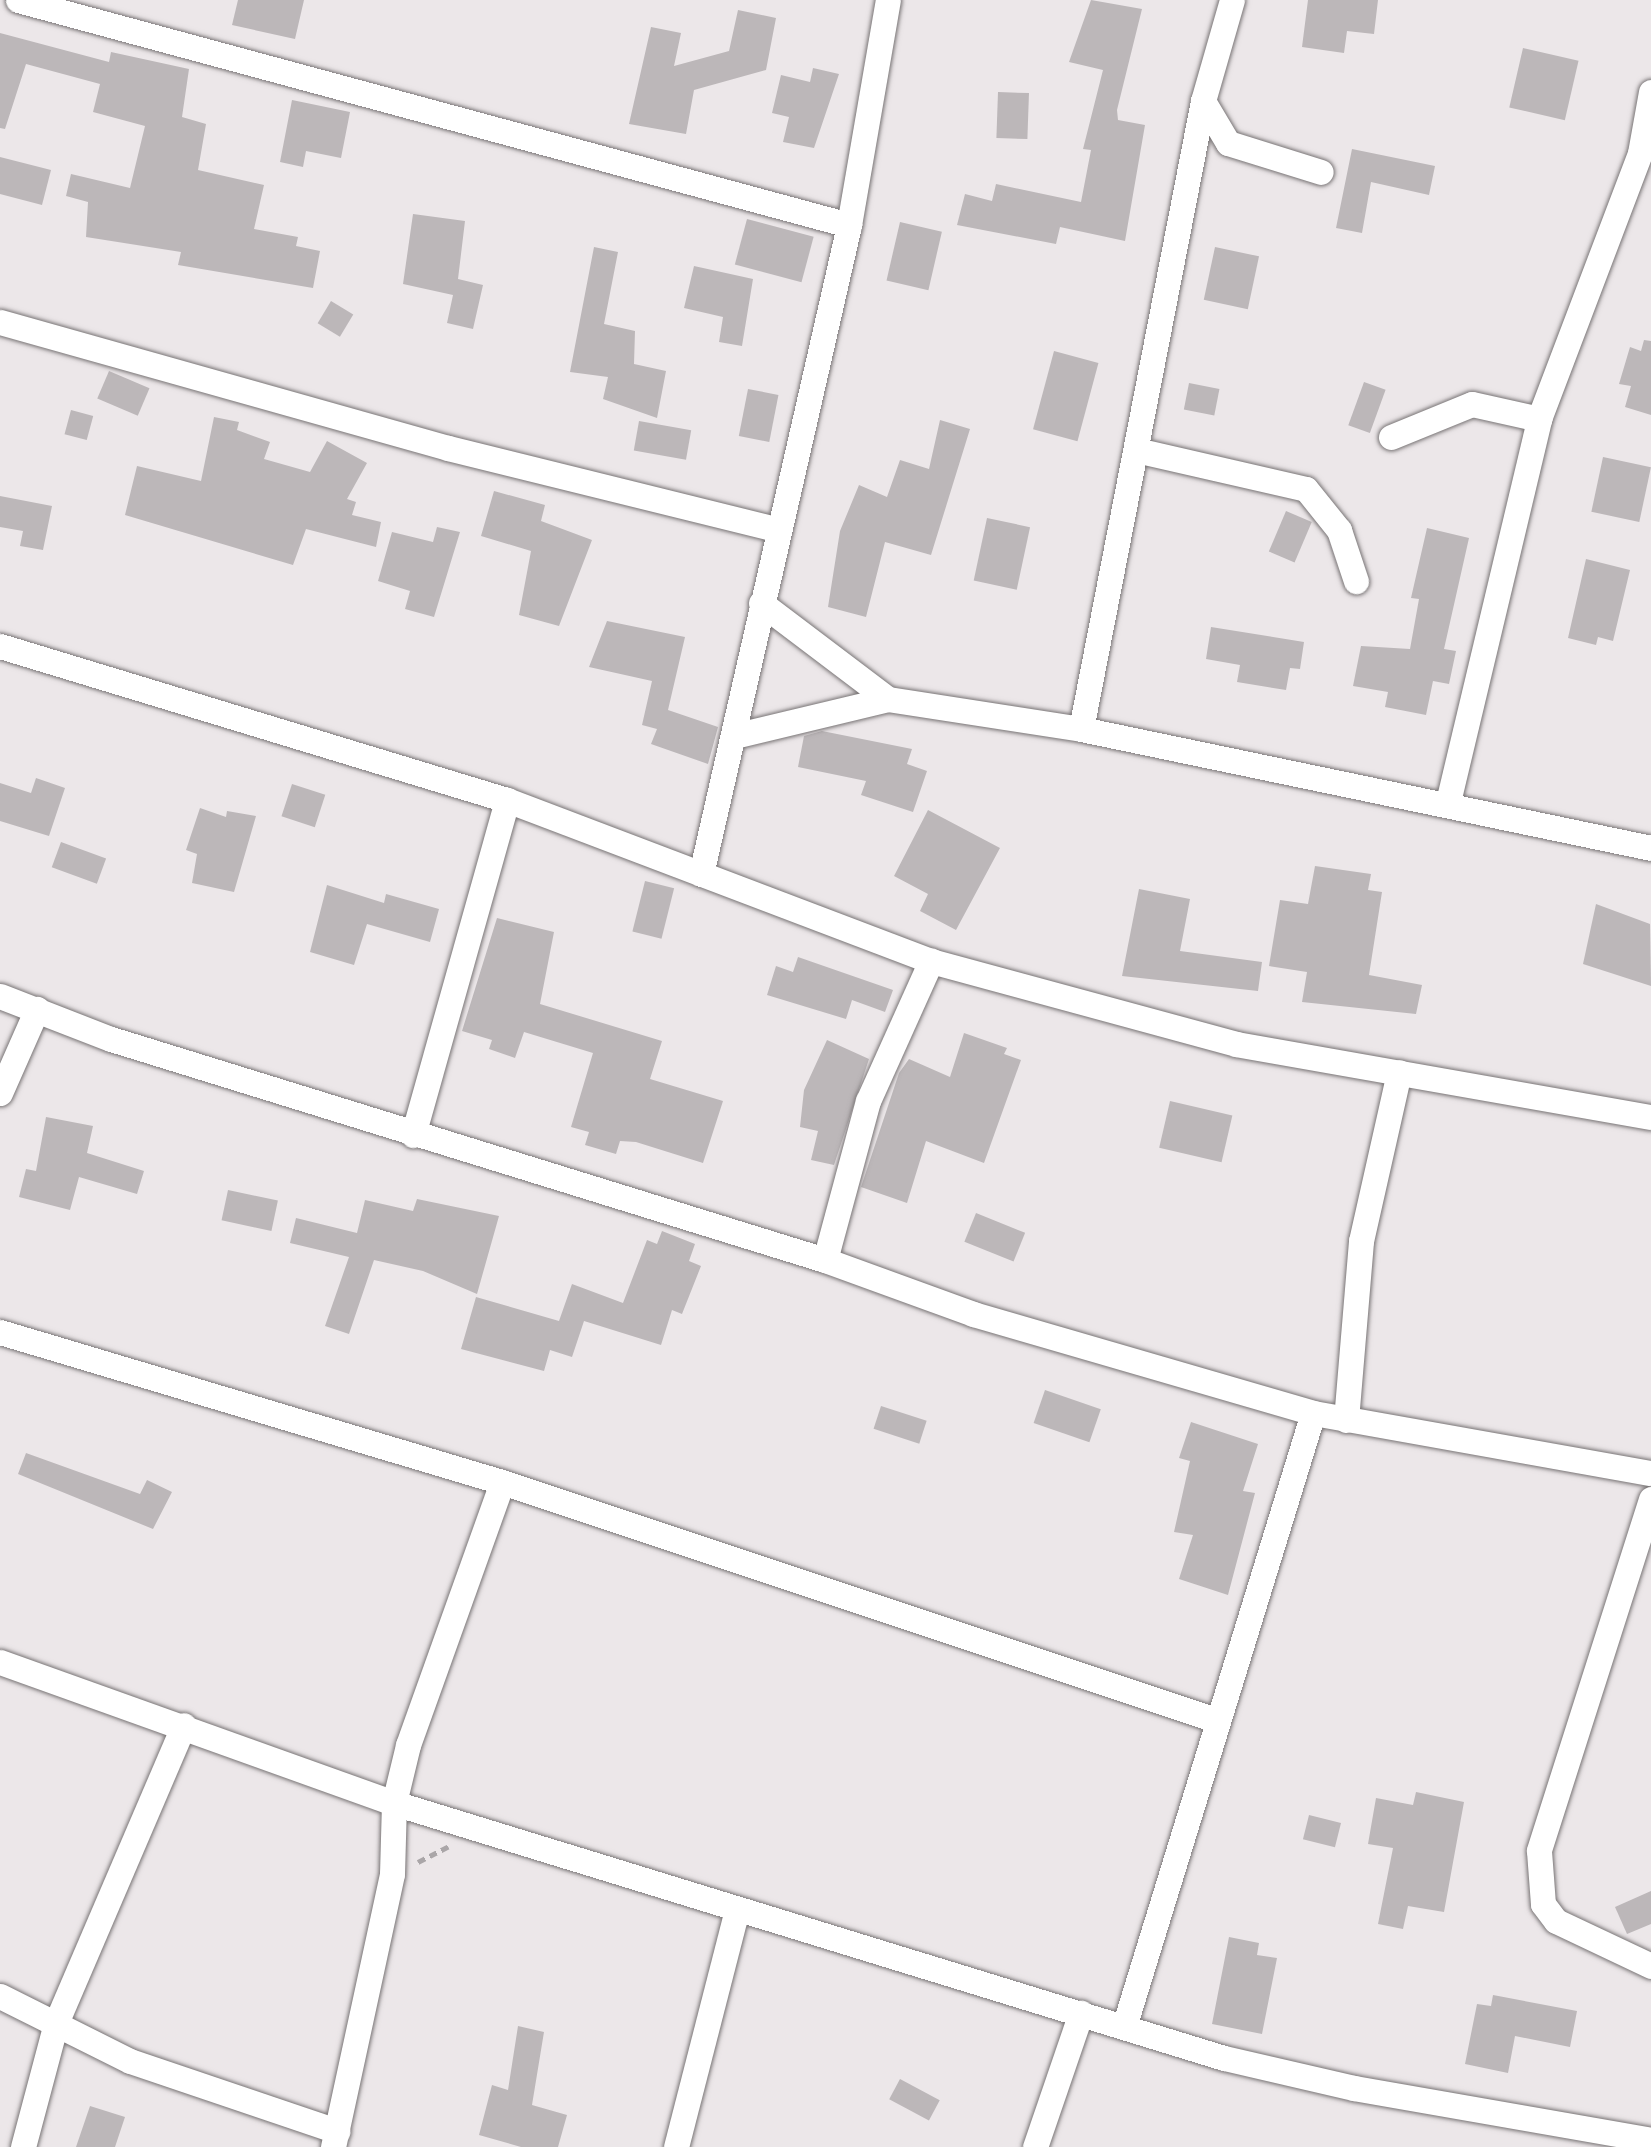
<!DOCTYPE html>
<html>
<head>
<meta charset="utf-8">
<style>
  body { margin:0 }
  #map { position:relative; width:1651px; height:2147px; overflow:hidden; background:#ece7e9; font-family:Roboto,sans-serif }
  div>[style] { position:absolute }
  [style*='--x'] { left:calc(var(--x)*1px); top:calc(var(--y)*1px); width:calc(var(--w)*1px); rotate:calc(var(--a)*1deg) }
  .building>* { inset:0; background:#bcb7b9; transform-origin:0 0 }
  .path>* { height:5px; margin-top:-2.5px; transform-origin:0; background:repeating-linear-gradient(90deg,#aaa6a8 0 8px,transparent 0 13px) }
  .roads { filter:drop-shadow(0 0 2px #787475) drop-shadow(0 0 2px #787475) }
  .street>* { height:25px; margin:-12.5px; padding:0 12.5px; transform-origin:12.5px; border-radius:12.5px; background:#fff }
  span { translate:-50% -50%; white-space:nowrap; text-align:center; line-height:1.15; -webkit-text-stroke:8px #ece7e9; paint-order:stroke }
</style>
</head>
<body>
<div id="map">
  <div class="building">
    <i style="clip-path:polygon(238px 0,304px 0,295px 39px,232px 25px)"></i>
    <i style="clip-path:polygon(1091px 0,1142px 9px,1117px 110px,1118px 120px,1145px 125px,1125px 241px,1060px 227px,1056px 244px,957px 225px,965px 194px,992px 201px,996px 184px,1081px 202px,1091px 150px,1083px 149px,1103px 70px,1069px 62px)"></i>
    <i style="clip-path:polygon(1308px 0,1378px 0,1374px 34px,1347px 31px,1344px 53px,1302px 47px)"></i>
    <i style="clip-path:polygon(738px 10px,776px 18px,766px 70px,694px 90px,686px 134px,629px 124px,651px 27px,681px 33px,674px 66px,729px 51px)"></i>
    <i style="clip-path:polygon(0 33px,109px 62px,111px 52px,189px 69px,182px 117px,206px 124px,198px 170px,264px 185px,254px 229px,298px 237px,296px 246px,320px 251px,313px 288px,178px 265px,181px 252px,86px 237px,88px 202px,66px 196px,71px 174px,130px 188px,145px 126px,93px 112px,100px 84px,26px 64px,5px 129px,0 128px)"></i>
    <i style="left:1523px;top:48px;width:57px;height:61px;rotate:13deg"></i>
    <i style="clip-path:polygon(813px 68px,839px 74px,814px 148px,783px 142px,789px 117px,772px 113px,781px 75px,810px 82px)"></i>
    <i style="left:998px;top:92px;width:31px;height:46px;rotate:2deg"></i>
    <i style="clip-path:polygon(292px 100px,350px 112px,341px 158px,306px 151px,303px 167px,280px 162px)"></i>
    <i style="clip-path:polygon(1352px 149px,1435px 166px,1429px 195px,1371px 182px,1362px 233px,1336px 228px)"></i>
    <i style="clip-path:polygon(0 157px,51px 170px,42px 205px,0 194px)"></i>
    <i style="clip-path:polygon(413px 214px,465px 221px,458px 279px,483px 285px,473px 329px,447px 323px,453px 295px,403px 284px)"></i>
    <i style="left:747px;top:219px;width:69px;height:47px;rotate:15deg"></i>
    <i style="left:900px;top:222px;width:43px;height:60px;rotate:13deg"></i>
    <i style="clip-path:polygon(594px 247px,618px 252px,604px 324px,635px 331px,634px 364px,666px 371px,657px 418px,603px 399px,608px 377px,570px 372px)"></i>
    <i style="left:1215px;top:247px;width:45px;height:54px;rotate:12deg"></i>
    <i style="clip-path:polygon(694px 266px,753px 279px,742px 346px,719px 342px,723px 317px,684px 308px)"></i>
    <i style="left:331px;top:301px;width:26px;height:26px;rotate:31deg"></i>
    <i style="clip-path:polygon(1644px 340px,1651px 341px,1651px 415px,1625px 407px,1631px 386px,1619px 384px,1630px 347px,1641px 351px)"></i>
    <i style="left:1054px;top:351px;width:46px;height:81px;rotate:15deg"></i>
    <i style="left:109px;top:371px;width:44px;height:30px;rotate:23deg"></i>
    <i style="left:1364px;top:382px;width:23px;height:46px;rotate:20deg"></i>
    <i style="left:1189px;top:383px;width:31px;height:27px;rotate:11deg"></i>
    <i style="left:748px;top:389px;width:31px;height:48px;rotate:11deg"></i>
    <i style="left:71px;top:410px;width:23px;height:25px;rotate:15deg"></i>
    <i style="clip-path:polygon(214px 417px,239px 422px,237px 430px,270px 442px,264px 459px,310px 472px,327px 441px,367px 463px,347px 499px,356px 502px,352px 515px,381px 522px,376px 547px,306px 529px,293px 565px,125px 515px,137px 466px,201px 481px)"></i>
    <i style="clip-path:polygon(940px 420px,970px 429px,931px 555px,885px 542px,866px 617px,828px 607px,840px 531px,859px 485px,887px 497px,900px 460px,929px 469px)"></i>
    <i style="left:639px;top:421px;width:53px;height:30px;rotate:10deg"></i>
    <i style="left:1603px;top:457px;width:49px;height:56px;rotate:12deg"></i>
    <i style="clip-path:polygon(494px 491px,545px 505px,541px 521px,592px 540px,559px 626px,519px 615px,531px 551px,481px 536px)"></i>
    <i style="clip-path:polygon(0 496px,52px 506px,43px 550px,20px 546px,23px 531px,0 527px)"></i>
    <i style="left:1286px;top:511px;width:28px;height:44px;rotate:23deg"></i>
    <i style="left:987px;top:518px;width:44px;height:64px;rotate:12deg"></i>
    <i style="clip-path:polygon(437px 527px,460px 532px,434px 617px,405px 609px,410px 591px,378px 581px,392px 532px,433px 542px)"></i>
    <i style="clip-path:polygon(1427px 528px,1469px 538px,1444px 649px,1456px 651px,1449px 684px,1433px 681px,1426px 715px,1385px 707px,1388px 692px,1353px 686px,1361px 646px,1410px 649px,1419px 599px,1411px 598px)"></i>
    <i style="clip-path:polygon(1586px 559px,1630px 570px,1613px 641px,1598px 637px,1596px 645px,1568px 638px)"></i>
    <i style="clip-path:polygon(607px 621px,685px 637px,668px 710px,718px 727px,708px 764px,651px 744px,657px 729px,642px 725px,652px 681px,589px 667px)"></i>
    <i style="clip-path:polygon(1211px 627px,1304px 642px,1300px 669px,1290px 668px,1286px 690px,1237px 682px,1240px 665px,1206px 659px)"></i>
    <i style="clip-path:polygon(822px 731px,912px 749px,907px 764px,927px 771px,913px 812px,861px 795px,866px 781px,798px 767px,804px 736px)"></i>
    <i style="clip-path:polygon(36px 778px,65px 788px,49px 836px,0 821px,0 783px,31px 793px)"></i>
    <i style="left:292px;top:784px;width:35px;height:34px;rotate:18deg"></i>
    <i style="clip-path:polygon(200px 808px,226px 817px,227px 811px,256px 816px,234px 892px,192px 883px,197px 854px,186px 850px)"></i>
    <i style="clip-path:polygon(928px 810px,1000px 848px,956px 930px,920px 911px,928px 894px,894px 876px)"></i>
    <i style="left:61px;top:842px;width:48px;height:27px;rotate:20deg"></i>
    <i style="clip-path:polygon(1315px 866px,1371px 874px,1368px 890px,1382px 892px,1369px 975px,1422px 985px,1416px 1014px,1302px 1002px,1307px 972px,1269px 966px,1280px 900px,1308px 904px)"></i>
    <i style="left:645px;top:881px;width:30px;height:52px;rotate:14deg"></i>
    <i style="clip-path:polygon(327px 885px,384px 903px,386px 894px,439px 909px,430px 942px,367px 924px,354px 965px,310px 952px)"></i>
    <i style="clip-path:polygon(1139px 889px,1190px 899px,1180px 951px,1262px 962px,1258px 991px,1122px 976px)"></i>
    <i style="clip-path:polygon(1596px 904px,1650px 924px,1651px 986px,1583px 964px)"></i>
    <i style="clip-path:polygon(497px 918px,554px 932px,540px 1004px,662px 1041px,650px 1079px,723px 1101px,703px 1163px,636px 1142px,620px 1141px,616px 1154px,585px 1145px,589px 1132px,571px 1127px,593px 1053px,524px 1032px,515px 1058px,489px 1049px,492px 1040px,462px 1031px)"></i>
    <i style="clip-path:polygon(798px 957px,893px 990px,885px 1012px,852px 1000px,846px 1019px,767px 995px,776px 966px,793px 972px)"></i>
    <i style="clip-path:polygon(964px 1033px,1007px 1048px,1004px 1054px,1021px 1060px,984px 1163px,926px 1141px,907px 1203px,861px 1187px,899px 1073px,909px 1059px,950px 1077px)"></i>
    <i style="clip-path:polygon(827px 1040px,869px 1059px,834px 1165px,811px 1160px,818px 1131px,800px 1127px,804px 1090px)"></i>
    <i style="left:1170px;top:1101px;width:64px;height:48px;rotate:13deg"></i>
    <i style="clip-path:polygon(46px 1117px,93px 1126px,87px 1153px,144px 1171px,137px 1194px,79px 1177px,70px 1210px,19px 1197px,26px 1169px,36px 1171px)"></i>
    <i style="left:228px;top:1190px;width:51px;height:31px;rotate:12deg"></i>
    <i style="clip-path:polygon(417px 1199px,499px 1216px,477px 1294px,423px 1271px,374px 1260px,349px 1334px,325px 1326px,349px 1257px,290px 1243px,296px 1218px,357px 1233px,365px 1200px,413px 1211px)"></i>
    <i style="left:976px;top:1213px;width:53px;height:31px;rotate:22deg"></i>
    <i style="clip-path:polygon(662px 1231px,695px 1244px,689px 1261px,701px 1266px,682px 1314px,672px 1310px,661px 1345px,584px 1321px,572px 1357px,550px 1350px,544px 1371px,461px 1349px,476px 1297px,559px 1321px,572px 1284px,623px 1303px,647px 1240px,657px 1244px)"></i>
    <i style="left:1045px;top:1390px;width:59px;height:35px;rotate:19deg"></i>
    <i style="left:881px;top:1406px;width:48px;height:24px;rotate:18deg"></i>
    <i style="clip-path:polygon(1191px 1422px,1258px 1444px,1243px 1491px,1255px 1493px,1228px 1595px,1179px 1579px,1193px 1535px,1174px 1532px,1190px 1461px,1179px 1458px)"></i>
    <i style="clip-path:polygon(26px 1453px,140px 1494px,147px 1480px,172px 1492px,153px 1529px,18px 1474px)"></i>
    <i style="clip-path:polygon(1416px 1792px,1464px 1802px,1444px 1912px,1408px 1906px,1403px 1929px,1378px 1924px,1393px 1848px,1368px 1844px,1376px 1798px,1413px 1805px)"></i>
    <i style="left:1309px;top:1815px;width:33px;height:25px;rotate:14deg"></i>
    <i style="clip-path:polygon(1651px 1891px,1651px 1924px,1627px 1934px,1615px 1907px)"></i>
    <i style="clip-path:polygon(1229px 1937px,1259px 1943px,1257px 1955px,1277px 1958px,1262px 2034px,1212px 2024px)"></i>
    <i style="clip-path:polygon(1493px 1995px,1577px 2011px,1570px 2047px,1515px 2036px,1508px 2073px,1465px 2064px,1477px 2004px,1491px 2006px)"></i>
    <i style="clip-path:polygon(518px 2026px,544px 2032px,532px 2105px,567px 2115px,558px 2147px,521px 2147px,479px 2135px,492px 2085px,508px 2090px)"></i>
    <i style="left:900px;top:2079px;width:45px;height:23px;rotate:28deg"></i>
    <i style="clip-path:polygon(90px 2106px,125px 2117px,115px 2147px,76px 2147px)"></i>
  </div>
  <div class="path">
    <i style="--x:418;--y:1862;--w:34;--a:-27"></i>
  </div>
  <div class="roads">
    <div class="street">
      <i style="--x:18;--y:0;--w:861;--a:15.15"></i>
      <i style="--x:1203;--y:101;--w:49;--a:59.2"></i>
      <i style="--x:1228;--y:143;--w:97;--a:17.3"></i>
      <i style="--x:0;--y:322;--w:465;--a:15.7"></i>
      <i style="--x:448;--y:448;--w:338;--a:13.9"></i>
      <i style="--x:1391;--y:437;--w:87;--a:-22.2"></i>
      <i style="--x:1472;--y:404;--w:69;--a:12.6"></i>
      <i style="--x:1136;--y:450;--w:174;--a:12.9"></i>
      <i style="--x:1306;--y:489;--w:53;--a:51.2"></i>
      <i style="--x:1339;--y:530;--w:54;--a:71.6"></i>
      <i style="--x:761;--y:603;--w:159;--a:37.1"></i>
      <i style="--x:0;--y:646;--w:530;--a:16.9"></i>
      <i style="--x:507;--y:800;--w:454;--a:20.8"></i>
      <i style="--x:931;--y:961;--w:316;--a:15.2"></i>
      <i style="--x:1236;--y:1044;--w:421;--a:10"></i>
      <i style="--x:1081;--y:729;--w:640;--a:-79.01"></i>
      <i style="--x:1203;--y:101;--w:105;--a:-74"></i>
      <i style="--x:738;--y:735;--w:154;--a:-13.5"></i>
      <i style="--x:888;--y:699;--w:195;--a:8.8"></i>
      <i style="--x:1081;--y:729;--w:582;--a:11.79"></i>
      <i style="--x:1448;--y:802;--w:394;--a:-76.6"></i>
      <i style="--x:1539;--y:419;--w:285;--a:-69.2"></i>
      <i style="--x:1640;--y:153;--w:62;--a:-79.8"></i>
      <i style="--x:701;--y:874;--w:666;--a:-77.15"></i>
      <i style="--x:849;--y:225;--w:228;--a:-80.2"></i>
      <i style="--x:0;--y:996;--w:119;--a:21.2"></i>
      <i style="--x:111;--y:1039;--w:747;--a:17.2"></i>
      <i style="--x:825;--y:1260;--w:158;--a:20"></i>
      <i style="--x:973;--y:1314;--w:354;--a:16.2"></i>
      <i style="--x:1313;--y:1413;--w:343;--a:10.1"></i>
      <i style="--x:0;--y:1093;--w:92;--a:-66.2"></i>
      <i style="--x:413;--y:1135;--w:348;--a:-74.3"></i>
      <i style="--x:825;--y:1260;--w:165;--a:-74.9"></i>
      <i style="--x:868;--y:1101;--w:154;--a:-65.8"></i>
      <i style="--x:0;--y:1332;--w:524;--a:16.64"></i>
      <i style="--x:502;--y:1482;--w:753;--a:18.43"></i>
      <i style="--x:1346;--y:1420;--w:180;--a:-85.2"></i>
      <i style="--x:1361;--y:1241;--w:173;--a:-77.3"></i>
      <i style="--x:1651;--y:1499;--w:369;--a:107.7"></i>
      <i style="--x:1539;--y:1851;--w:53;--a:85.7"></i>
      <i style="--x:1543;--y:1904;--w:21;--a:53"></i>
      <i style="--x:1556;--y:1921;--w:105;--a:25.3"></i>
      <i style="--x:0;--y:1662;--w:418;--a:19.7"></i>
      <i style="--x:394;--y:1803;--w:868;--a:17.08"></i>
      <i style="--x:1224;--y:2058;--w:133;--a:13"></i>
      <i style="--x:1354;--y:2088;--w:302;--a:9.9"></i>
      <i style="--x:0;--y:1996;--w:145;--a:26.6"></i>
      <i style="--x:130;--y:2061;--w:219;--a:18.7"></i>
      <i style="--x:1124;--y:2027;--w:642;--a:-72.89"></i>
      <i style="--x:23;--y:2147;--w:128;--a:-75.1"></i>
      <i style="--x:56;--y:2023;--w:324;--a:-66.8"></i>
      <i style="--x:333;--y:2147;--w:279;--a:-77.8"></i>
      <i style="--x:392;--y:1874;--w:71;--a:-88.4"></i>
      <i style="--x:394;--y:1803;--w:60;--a:-76.4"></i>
      <i style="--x:408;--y:1745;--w:279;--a:-70.3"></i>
      <i style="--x:676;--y:2147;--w:245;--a:-75.6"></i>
      <i style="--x:1035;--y:2147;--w:142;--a:-71.1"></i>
    </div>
  </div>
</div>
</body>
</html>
